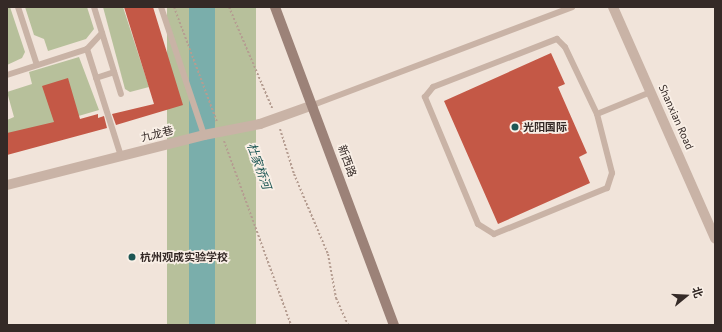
<!DOCTYPE html>
<html>
<head>
<meta charset="utf-8">
<style>
  body { margin:0 }
  #map { position:relative; width:722px; height:332px; overflow:hidden; background:#f1e4da; font-family:"PT Sans","Noto Sans SC",sans-serif }
  div>[style] { position:absolute }
  [style*='--x'] { left:calc(var(--x)*1px); top:calc(var(--y)*1px); width:calc(var(--w)*1px); rotate:calc(var(--a)*1deg) }
  .green>* { inset:0; background:#b7c09b; transform-origin:0 0 }
  .water>* { inset:0; background:#7aaeab; transform-origin:0 0 }
  .building>* { inset:0; background:#c45846 }
  .path>* { height:2px; margin-top:-1px; transform-origin:0; background:repeating-linear-gradient(90deg,#b59d91 0 2px,transparent 0 4px) }
  .lane>* { height:6px; margin:-3px; padding:0 3px; transform-origin:3px; border-radius:3px; background:#c9b3a6 }
  .street>* { height:10px; margin:-5px; padding:0 5px; transform-origin:5px; border-radius:5px; background:#c9b3a6 }
  .secondary>* { height:10px; margin:-5px; padding:0 5px; transform-origin:5px; border-radius:5px; background:#9c8278 }
  .street-bridge>* { height:10px; margin:-5px; padding:0 5px; transform-origin:5px; border-radius:5px; background:#c9b3a6 }
  .dots>* { width:11px; height:11px; translate:-50% -50%; box-sizing:border-box; border:2px solid #f9efe6; border-radius:50% }
  span { translate:-50% -50%; white-space:nowrap; text-align:center; line-height:1.15; -webkit-text-stroke:3.5px #f9efe6; paint-order:stroke }
  .street-label { font-size:11px; color:#352a27 }
  .poi-label { font-size:11px; color:#352a27; font-weight:700 }
  .left { translate:0 -50%; text-align:left }
  .water-label { font-size:12px; color:#1d5654; font-style:italic }
  .frame { position:absolute; inset:0; border:8px solid #352a27; pointer-events:none }
  .north { position:absolute; left:666px; top:276px; width:40px; height:40px; -webkit-text-stroke:3px #f9efe6; paint-order:stroke; rotate:72deg; font-size:11px; font-weight:700; line-height:16px; text-align:center; color:#352a27 }
  .north::after { content:''; display:block; margin:auto; width:14px; height:18px; background:#352a27; clip-path:polygon(50% 0,100% 100%,50% 72%,0 100%) }
</style>
</head>
<body>
<div id="map">
  <div class="green">
    <i style="clip-path:polygon(7px 7px,10px 7px,25px 52px,22px 58px,7px 65px)"></i>
    <i style="clip-path:polygon(25px 7px,87px 7px,94px 29px,86px 39px,48px 51px,44px 39px,34px 35px)"></i>
    <i style="clip-path:polygon(103px 7px,123px 7px,149px 87px,130px 92px,125px 89px)"></i>
    <i style="left:167px;top:7px;width:22px;height:339px"></i>
    <i style="left:215px;top:7px;width:41px;height:338px"></i>
    <i style="clip-path:polygon(79px 57px,99px 110px,7px 137px,7px 120px,14px 117px,7px 92px,32px 84px,29px 72px)"></i>
  </div>
  <div class="water">
    <i style="left:189px;top:7px;width:26px;height:338px"></i>
  </div>
  <div class="building">
    <i style="clip-path:polygon(124px 7px,153px 7px,183px 105px,116px 125px,112px 114px,154px 104px)"></i>
    <i style="clip-path:polygon(551px 53px,565px 84px,558px 87px,587px 153px,579px 157px,590px 183px,498px 224px,444px 101px)"></i>
    <i style="clip-path:polygon(68px 78px,80px 119px,98px 114px,98px 118px,104px 116px,107px 128px,7px 155px,7px 133px,54px 122px,42px 86px)"></i>
  </div>
  <div class="path">
    <i style="--x:174;--y:7;--w:123;--a:69.5"></i>
    <i style="--x:229;--y:7;--w:110;--a:66.9"></i>
    <i style="--x:280;--y:129;--w:47;--a:72.7"></i>
    <i style="--x:294;--y:174;--w:87;--a:67"></i>
    <i style="--x:328;--y:254;--w:45;--a:79.7"></i>
    <i style="--x:336;--y:298;--w:30;--a:66"></i>
    <i style="--x:224;--y:141;--w:196;--a:70"></i>
  </div>
  <div class="lane">
    <i style="--x:18;--y:7;--w:61;--a:71.9"></i>
    <i style="--x:94;--y:7;--w:91;--a:72.8"></i>
    <i style="--x:161;--y:7;--w:135;--a:71.4"></i>
    <i style="--x:102;--y:33;--w:22;--a:133"></i>
    <i style="--x:87;--y:49;--w:112;--a:72.4"></i>
    <i style="--x:557;--y:39;--w:11;--a:45"></i>
    <i style="--x:565;--y:47;--w:74;--a:64.5"></i>
    <i style="--x:597;--y:114;--w:61;--a:75.7"></i>
    <i style="--x:612;--y:173;--w:16;--a:108"></i>
    <i style="--x:607;--y:188;--w:122;--a:157.8"></i>
    <i style="--x:494;--y:234;--w:19;--a:-148"></i>
    <i style="--x:478;--y:224;--w:138;--a:-112.7"></i>
    <i style="--x:425;--y:97;--w:13;--a:-51"></i>
    <i style="--x:433;--y:87;--w:133;--a:-21.2"></i>
    <i style="--x:7;--y:75;--w:84;--a:-18"></i>
    <i style="--x:96;--y:78;--w:19;--a:-18"></i>
    <i style="--x:313;--y:105;--w:277;--a:-20.7"></i>
    <i style="--x:597;--y:114;--w:58;--a:-22.2"></i>
  </div>
  <div class="street">
    <i style="--x:613;--y:7;--w:253;--a:66.2"></i>
    <i style="--x:260;--y:124;--w:56;--a:-19.7"></i>
    <i style="--x:7;--y:185;--w:203;--a:-14.2"></i>
  </div>
  <div class="secondary">
    <i style="--x:275;--y:7;--w:340;--a:69.5"></i>
  </div>
  <div class="street-bridge">
    <i style="--x:204;--y:135;--w:57;--a:-11.1"></i>
  </div>
  <div class="dots">
    <i style="left:515px;top:127px;background:#1d5654"></i>
    <i style="left:132px;top:257px;background:#1d5654"></i>
  </div>
  <div class="street-label">
    <span style="left:676px;top:117px;rotate:66deg">Shanxian Road</span>
    <span style="left:157px;top:134px;rotate:-14deg">九龙巷</span>
    <span style="left:347px;top:161px;rotate:70deg">新西路</span>
  </div>
  <div class="poi-label">
    <span class="left" style="left:523px;top:127px">光阳国际</span>
    <span class="left" style="left:140px;top:257px">杭州观成实验学校</span>
  </div>
  <div class="water-label">
    <span style="left:259px;top:166px;rotate:70deg">杜家桥河</span>
  </div>
  <div class="frame"></div>
  <div class="north">北</div>
</div>
</body>
</html>
